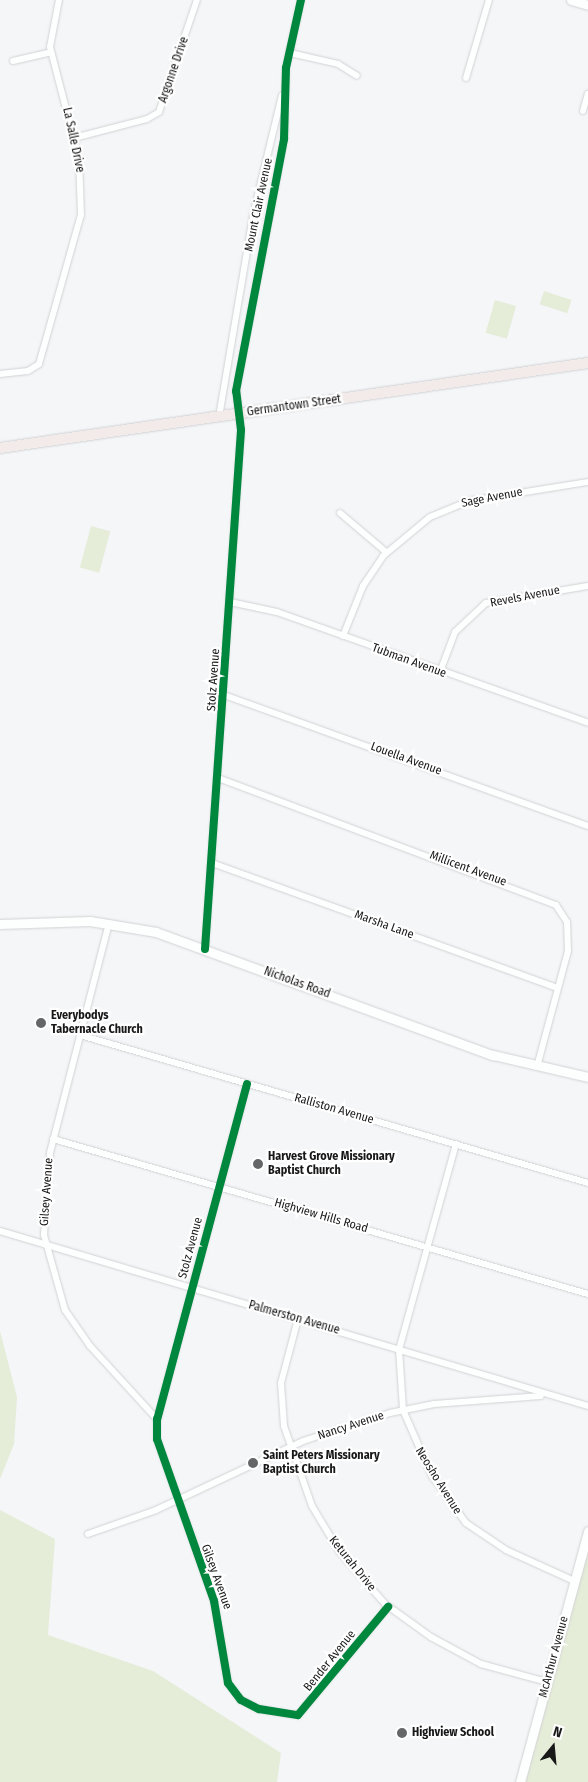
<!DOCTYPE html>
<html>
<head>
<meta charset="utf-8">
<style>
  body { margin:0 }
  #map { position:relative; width:588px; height:1782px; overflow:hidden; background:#f4f6f8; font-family:"Fira Sans Condensed",sans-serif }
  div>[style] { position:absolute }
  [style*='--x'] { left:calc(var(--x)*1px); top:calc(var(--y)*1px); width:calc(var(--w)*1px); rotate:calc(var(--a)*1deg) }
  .green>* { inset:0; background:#e5edd9; transform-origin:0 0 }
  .roads { filter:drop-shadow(0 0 1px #d1d2d4) drop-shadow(0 0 1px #d1d2d4) }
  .street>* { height:6px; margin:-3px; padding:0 3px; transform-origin:3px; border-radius:3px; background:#fdfefe }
  .secondary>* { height:9px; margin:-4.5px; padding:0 4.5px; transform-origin:4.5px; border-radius:4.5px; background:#fdfefe }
  .primary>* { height:10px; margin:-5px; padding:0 5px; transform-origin:5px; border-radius:5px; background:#f3ebea }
  .cycleway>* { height:8px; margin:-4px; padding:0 4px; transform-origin:4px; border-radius:4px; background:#00873e }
  .dots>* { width:14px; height:14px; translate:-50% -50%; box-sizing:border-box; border:2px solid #fff; border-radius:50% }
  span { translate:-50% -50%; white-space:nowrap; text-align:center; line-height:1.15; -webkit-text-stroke:4.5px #fff; paint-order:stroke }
  .street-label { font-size:12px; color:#181819 }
  .poi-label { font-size:12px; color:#181819; font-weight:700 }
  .left { translate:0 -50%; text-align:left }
  .north { position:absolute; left:528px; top:1722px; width:50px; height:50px; -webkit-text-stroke:4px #fff; paint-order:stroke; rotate:17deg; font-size:14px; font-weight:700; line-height:20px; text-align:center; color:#181819 }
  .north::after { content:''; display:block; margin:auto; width:18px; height:22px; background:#181819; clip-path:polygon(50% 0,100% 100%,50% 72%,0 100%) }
</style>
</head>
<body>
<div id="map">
  <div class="green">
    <i style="left:544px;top:291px;width:29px;height:14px;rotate:18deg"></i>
    <i style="left:495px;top:300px;width:22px;height:34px;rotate:16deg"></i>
    <i style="left:91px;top:526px;width:20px;height:43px;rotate:15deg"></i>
    <i style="clip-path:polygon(0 1331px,17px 1397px,14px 1444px,0 1479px)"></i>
    <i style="clip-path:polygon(0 1510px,55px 1539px,48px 1635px,153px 1671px,281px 1753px,277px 1782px,0 1782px)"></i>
    <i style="clip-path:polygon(588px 1531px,588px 1782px,520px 1782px)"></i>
  </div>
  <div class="roads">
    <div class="street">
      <i style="--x:290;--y:53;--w:49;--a:12.9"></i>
      <i style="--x:338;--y:64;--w:22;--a:32"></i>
      <i style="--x:13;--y:61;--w:39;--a:-13"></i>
      <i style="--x:466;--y:78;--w:81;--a:-73.6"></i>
      <i style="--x:583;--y:111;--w:18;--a:-74"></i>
      <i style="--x:74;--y:138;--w:75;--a:-14.6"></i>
      <i style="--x:147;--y:119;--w:14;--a:-30"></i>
      <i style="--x:159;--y:112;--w:118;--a:-71.3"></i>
      <i style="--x:0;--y:374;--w:28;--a:-6"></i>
      <i style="--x:28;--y:371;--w:13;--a:-32"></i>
      <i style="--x:39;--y:364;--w:155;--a:-74.3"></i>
      <i style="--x:81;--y:215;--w:56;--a:-92"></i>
      <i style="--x:79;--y:159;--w:116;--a:-104.5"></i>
      <i style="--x:50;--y:47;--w:48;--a:-79.2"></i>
      <i style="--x:219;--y:417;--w:205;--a:-80.4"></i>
      <i style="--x:253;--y:215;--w:123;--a:-76.4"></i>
      <i style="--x:340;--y:513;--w:60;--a:40.3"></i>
      <i style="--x:230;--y:602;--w:48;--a:12"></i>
      <i style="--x:277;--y:612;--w:330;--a:19.6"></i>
      <i style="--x:343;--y:636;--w:54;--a:-68.2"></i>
      <i style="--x:363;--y:586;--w:36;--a:-56"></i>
      <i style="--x:383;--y:556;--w:61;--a:-39.7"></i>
      <i style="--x:430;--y:517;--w:42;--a:-22.3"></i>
      <i style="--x:469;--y:501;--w:121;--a:-9.1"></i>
      <i style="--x:440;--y:672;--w:43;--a:-69.4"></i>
      <i style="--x:455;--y:632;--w:42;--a:-43.1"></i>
      <i style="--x:486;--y:603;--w:103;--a:-9.5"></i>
      <i style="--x:224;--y:695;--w:387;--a:19.8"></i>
      <i style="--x:218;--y:778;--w:361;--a:20.6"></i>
      <i style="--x:556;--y:905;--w:20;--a:57"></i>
      <i style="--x:567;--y:922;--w:29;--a:88"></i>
      <i style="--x:568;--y:951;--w:120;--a:105"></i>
      <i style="--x:212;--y:863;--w:367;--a:19.9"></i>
      <i style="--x:109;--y:923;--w:237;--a:104.4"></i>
      <i style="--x:50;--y:1153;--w:82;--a:94.2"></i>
      <i style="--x:44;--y:1235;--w:78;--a:74.4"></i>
      <i style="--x:65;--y:1310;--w:44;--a:55.2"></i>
      <i style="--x:90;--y:1346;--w:99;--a:47.5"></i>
      <i style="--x:205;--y:949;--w:520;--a:-86.03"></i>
      <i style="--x:241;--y:430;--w:39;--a:-97"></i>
      <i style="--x:236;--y:391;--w:257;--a:-79.2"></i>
      <i style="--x:284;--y:139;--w:71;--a:-88.4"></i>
      <i style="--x:286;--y:68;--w:70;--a:-77.6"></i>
      <i style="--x:80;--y:1035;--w:529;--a:16.24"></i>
      <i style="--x:247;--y:1084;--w:347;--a:105"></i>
      <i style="--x:157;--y:1419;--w:20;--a:90"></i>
      <i style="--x:157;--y:1439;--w:172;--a:70.6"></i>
      <i style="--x:214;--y:1601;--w:83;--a:80.3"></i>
      <i style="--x:228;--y:1683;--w:21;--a:53"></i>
      <i style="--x:241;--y:1700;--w:20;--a:27"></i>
      <i style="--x:259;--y:1709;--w:39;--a:9"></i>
      <i style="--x:298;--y:1715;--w:141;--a:-50.2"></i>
      <i style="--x:53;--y:1139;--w:557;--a:16.16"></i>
      <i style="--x:456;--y:1144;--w:213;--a:105.5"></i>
      <i style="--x:399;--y:1349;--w:61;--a:86.2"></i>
      <i style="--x:403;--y:1410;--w:72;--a:66.3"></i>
      <i style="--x:432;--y:1476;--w:58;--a:54.1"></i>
      <i style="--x:466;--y:1523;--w:48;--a:34"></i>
      <i style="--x:506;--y:1550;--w:75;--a:24.5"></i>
      <i style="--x:0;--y:1231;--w:613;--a:16.57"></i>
      <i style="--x:298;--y:1319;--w:66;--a:104.9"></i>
      <i style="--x:281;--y:1383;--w:43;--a:86"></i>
      <i style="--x:284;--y:1426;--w:85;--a:70.7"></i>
      <i style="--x:312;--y:1506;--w:52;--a:59"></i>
      <i style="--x:339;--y:1551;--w:70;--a:49"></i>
      <i style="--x:385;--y:1604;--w:57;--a:35.7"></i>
      <i style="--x:431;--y:1637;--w:57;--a:28.4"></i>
      <i style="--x:481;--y:1664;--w:68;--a:15.3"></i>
      <i style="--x:88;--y:1534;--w:72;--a:-19.4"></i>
      <i style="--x:156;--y:1510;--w:162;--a:-25.1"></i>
      <i style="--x:303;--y:1441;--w:91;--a:-17.8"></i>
      <i style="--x:390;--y:1413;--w:45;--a:-11.6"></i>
      <i style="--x:434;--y:1404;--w:107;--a:-4.3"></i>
    </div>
    <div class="secondary">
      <i style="--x:571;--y:0;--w:18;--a:16"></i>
      <i style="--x:0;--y:924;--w:90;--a:-1.9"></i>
      <i style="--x:90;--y:921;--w:67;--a:9.5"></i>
      <i style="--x:156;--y:932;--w:359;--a:20.1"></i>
      <i style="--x:493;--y:1055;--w:98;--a:13"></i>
      <i style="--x:520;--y:1782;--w:260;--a:-74.8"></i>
    </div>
    <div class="primary">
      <i style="--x:0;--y:448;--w:594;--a:-8.23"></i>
    </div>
  </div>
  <div class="cycleway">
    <i style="--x:205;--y:949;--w:520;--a:-86.03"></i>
    <i style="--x:241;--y:430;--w:39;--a:-97"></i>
    <i style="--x:236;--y:391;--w:257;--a:-79.2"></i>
    <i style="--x:284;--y:139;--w:71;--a:-88.4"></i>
    <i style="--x:286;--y:68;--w:70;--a:-77.6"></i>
    <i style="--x:247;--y:1084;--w:347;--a:105"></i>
    <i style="--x:157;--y:1419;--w:20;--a:90"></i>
    <i style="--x:157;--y:1439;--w:172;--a:70.6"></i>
    <i style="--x:214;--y:1601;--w:83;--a:80.3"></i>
    <i style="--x:228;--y:1683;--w:21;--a:53"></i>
    <i style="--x:241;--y:1700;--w:20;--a:27"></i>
    <i style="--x:259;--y:1709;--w:39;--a:9"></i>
    <i style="--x:298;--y:1715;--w:141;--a:-50.2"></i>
  </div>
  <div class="dots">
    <i style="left:41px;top:1023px;background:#656667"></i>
    <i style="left:258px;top:1164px;background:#656667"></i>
    <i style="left:253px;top:1463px;background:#656667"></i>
    <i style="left:402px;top:1733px;background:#656667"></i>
  </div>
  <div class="street-label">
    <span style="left:174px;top:70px;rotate:-71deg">Argonne Drive</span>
    <span style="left:73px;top:140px;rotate:78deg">La Salle Drive</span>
    <span style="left:259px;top:205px;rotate:-78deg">Mount Clair Avenue</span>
    <span style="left:294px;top:406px;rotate:-8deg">Germantown Street</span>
    <span style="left:492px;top:498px;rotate:-11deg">Sage Avenue</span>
    <span style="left:525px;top:597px;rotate:-11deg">Revels Avenue</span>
    <span style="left:409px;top:661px;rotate:20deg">Tubman Avenue</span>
    <span style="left:214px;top:680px;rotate:-86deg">Stolz Avenue</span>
    <span style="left:406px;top:759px;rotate:20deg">Louella Avenue</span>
    <span style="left:468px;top:869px;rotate:20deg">Millicent Avenue</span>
    <span style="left:384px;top:925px;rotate:20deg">Marsha Lane</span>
    <span style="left:297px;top:983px;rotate:20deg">Nicholas Road</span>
    <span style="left:334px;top:1109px;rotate:16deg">Ralliston Avenue</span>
    <span style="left:47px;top:1192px;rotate:-86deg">Gilsey Avenue</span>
    <span style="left:321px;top:1216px;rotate:16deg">Highview Hills Road</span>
    <span style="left:191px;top:1248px;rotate:-75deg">Stolz Avenue</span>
    <span style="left:294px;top:1318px;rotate:16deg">Palmerston Avenue</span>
    <span style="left:351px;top:1426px;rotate:-18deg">Nancy Avenue</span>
    <span style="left:438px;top:1481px;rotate:58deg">Neosho Avenue</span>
    <span style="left:352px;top:1564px;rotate:51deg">Keturah Drive</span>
    <span style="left:216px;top:1577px;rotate:70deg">Gilsey Avenue</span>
    <span style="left:554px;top:1657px;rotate:-75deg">McArthur Avenue</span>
    <span style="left:330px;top:1661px;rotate:-51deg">Bender Avenue</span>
  </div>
  <div class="poi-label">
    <span class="left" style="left:51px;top:1023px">Everybodys<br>Tabernacle Church</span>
    <span class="left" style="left:268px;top:1164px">Harvest Grove Missionary<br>Baptist Church</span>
    <span class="left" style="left:263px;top:1463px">Saint Peters Missionary<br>Baptist Church</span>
    <span class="left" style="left:412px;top:1733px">Highview School</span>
  </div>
  <div class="north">N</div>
</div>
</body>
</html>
